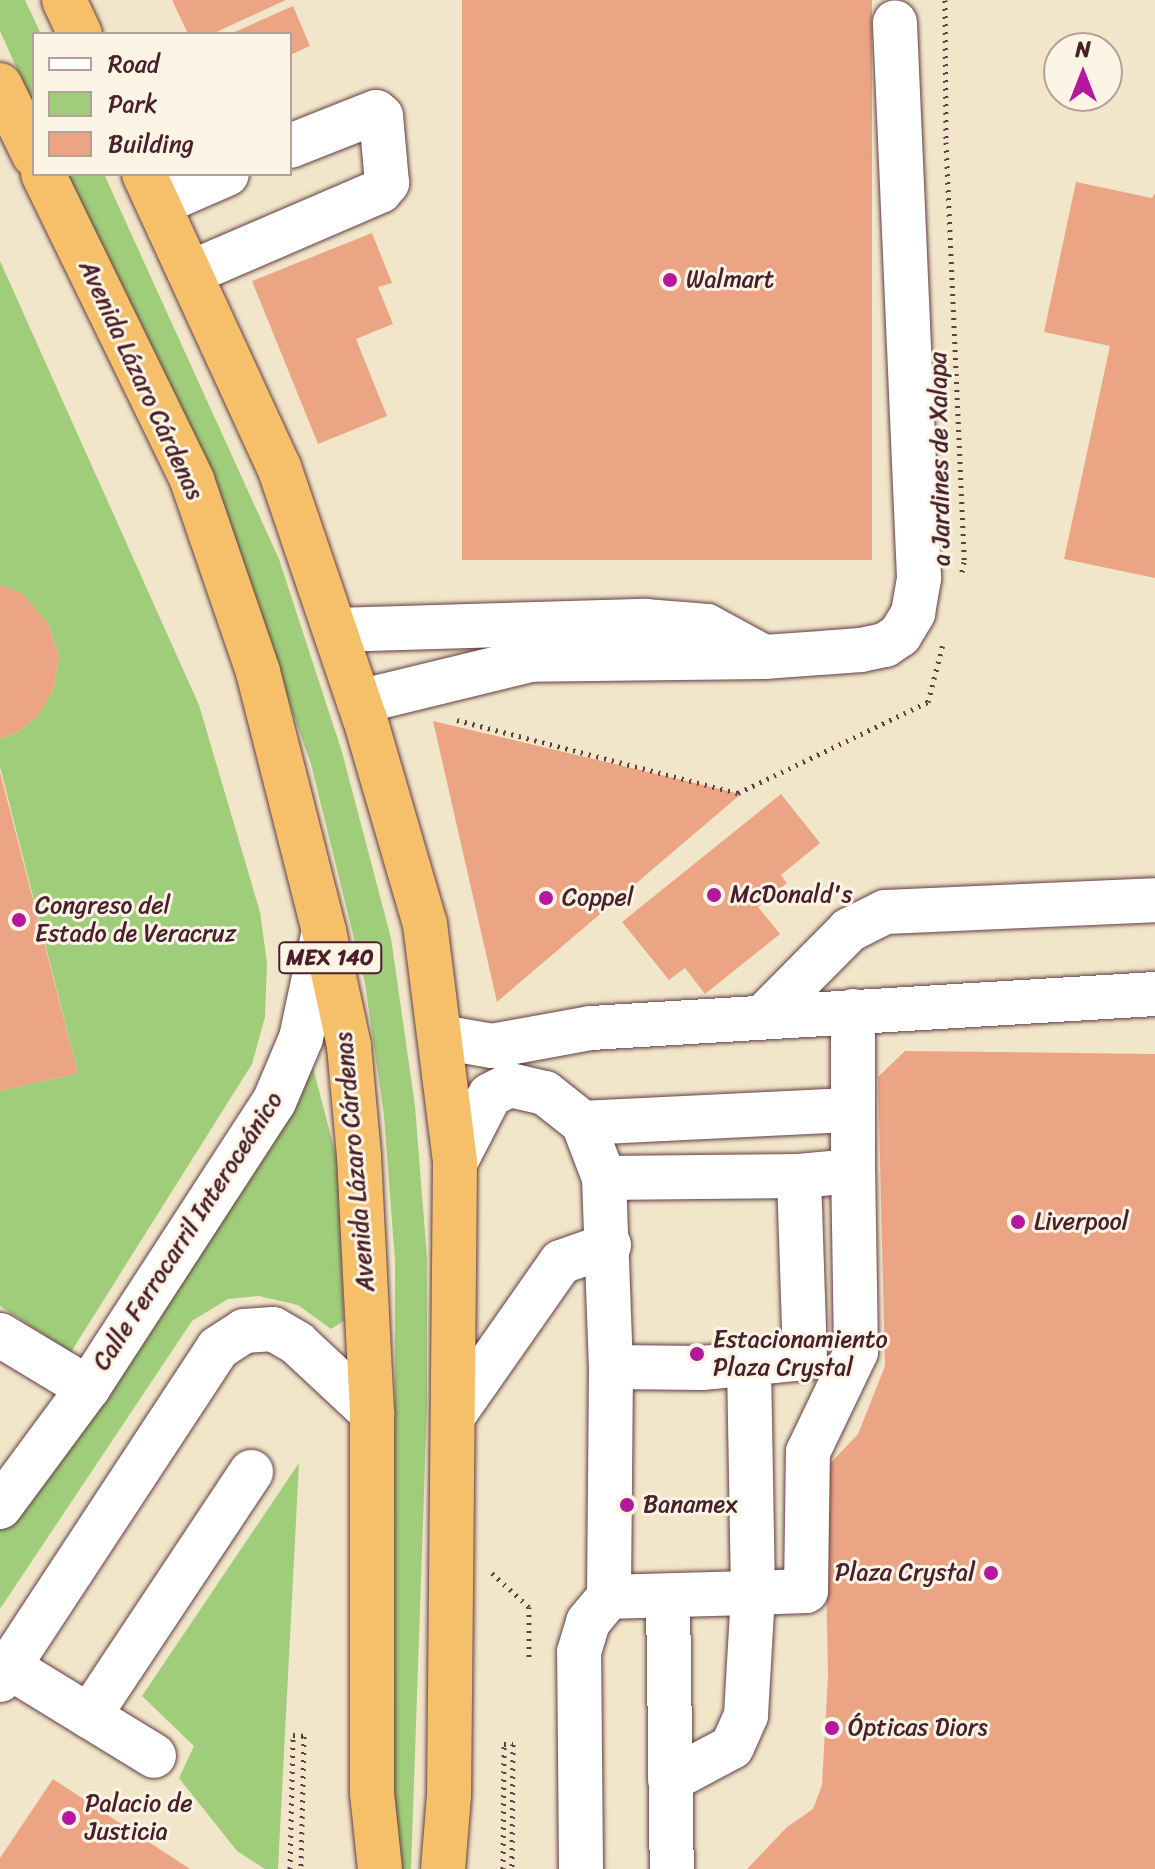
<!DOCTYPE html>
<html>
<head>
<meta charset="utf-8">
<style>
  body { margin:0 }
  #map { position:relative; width:1155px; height:1869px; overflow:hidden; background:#f2e6ca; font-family:Sriracha,sans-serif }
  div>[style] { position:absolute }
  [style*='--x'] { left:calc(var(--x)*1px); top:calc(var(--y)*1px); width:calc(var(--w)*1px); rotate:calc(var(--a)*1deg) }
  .green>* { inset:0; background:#a0cd7a }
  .building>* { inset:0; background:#eba585; transform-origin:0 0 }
  .path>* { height:5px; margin-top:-2.5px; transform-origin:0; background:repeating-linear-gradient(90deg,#633d43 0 2px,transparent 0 8px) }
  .roads { filter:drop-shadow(0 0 2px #633d43) drop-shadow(0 0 2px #633d43) }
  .minor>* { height:44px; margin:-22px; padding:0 22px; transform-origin:22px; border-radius:22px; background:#fff }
  .highway>* { height:44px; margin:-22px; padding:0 22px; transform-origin:22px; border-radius:22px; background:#f6c06b }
  .dots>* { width:22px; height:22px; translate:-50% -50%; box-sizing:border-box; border:4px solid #fcf5e5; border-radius:50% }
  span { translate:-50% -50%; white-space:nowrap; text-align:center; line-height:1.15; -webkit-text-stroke:6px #fcf5e5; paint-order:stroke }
  .shield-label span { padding:2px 6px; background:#fcf5e5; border:2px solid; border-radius:6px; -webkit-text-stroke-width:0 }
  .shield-label { font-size:22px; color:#4a1f2b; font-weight:700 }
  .poi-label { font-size:24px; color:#4a1f2b }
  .left { translate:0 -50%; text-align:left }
  .right { translate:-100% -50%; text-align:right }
  .street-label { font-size:24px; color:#4a1f2b }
  .legend { position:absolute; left:32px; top:32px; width:260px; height:144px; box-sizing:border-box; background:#fcf5e5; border:2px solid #b59f9b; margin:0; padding:10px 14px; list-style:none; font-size:24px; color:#4a1f2b }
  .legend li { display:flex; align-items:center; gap:16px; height:40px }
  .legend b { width:40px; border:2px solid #b59f9b }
  .north { position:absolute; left:1043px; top:32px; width:80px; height:80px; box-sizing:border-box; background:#fcf5e5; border:2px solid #b59f9b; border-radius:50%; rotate:0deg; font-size:22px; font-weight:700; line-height:32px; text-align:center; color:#4a1f2b }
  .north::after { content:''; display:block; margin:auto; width:28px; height:36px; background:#b5179e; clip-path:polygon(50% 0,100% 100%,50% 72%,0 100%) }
</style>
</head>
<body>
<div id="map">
  <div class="green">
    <i style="clip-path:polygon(0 0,25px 0,41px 34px,34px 34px,34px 107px,0 31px)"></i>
    <i style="clip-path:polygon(64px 174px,104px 174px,279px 559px,342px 752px,391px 938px,415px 1106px,427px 1258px,427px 1406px,411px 1869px,394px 1869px,395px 1261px,384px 1116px,365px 983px,311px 764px,244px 575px)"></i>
    <i style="clip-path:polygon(0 261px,199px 705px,260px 912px,267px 963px,265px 1017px,252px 1064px,71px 1352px,0 1306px,0 1091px,78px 1073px,0 767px,0 739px,18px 732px,39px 715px,54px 688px,59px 656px,48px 623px,22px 593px,0 585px)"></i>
    <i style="clip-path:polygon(307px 1045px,338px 1163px,344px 1321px,331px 1329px,298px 1305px,259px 1296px,228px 1299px,192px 1321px,0 1609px,0 1520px)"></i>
    <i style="clip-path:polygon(299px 1463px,278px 1869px,265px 1869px,237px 1851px,179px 1778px,194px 1746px,142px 1696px)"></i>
  </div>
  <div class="building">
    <i style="clip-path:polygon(172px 0,286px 0,212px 34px,188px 34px)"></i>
    <i style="left:462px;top:0;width:410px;height:560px"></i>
    <i style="clip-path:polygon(293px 6px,310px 46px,290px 55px,290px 34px,230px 34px)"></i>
    <i style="clip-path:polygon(1076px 182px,1152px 198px,1155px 193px,1155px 578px,1064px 559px,1110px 346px,1044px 332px)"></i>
    <i style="clip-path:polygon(372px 233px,392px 283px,378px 287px,393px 324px,356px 339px,387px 416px,318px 444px,252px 281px)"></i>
    <i style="clip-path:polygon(0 585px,22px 593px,48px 623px,59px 656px,54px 688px,39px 715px,18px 732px,0 739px)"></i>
    <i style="clip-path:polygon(433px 721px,741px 794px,497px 1002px)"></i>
    <i style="clip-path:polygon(0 772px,78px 1073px,0 1091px)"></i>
    <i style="clip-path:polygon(781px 794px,820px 843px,781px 875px,787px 883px,758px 907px,780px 934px,705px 994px,685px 968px,669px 980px,622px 922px)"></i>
    <i style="clip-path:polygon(905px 1051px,1155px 1054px,1155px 1869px,747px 1869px,787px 1827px,813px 1809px,822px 1785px,828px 1676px,824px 1470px,858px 1434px,885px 1366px,878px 1077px)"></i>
    <i style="clip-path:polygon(53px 1779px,190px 1869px,0 1869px,0 1858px)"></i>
  </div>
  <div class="path">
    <i style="--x:945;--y:0;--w:142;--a:89.6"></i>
    <i style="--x:946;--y:142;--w:420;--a:87.5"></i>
    <i style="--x:964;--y:562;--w:14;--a:102"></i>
    <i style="--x:457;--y:720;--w:290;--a:14.6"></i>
    <i style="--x:738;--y:793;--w:211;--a:-25.6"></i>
    <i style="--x:928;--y:702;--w:60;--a:-75.5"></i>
    <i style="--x:492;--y:1573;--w:50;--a:42.6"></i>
    <i style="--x:529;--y:1607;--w:54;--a:90"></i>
    <i style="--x:290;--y:1869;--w:134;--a:-88.7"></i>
    <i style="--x:293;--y:1735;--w:11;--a:5"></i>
    <i style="--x:304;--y:1736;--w:133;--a:91.3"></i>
    <i style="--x:503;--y:1869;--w:125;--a:-89.5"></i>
    <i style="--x:504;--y:1744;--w:9;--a:0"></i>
    <i style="--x:513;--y:1744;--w:125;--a:90.5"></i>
  </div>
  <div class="roads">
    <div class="minor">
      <i style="--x:158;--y:204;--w:75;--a:-23.5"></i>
      <i style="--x:190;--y:273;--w:207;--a:-23.3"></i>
      <i style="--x:380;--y:191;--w:11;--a:-49"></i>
      <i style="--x:387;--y:183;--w:67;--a:-95.1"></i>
      <i style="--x:381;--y:116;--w:6;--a:-141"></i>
      <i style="--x:376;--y:112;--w:92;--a:158.4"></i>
      <i style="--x:335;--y:630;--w:310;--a:-1.7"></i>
      <i style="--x:645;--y:621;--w:62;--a:4.6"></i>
      <i style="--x:707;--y:626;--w:65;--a:28.5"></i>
      <i style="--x:764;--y:657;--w:233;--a:179.3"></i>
      <i style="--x:531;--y:660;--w:177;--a:166.3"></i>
      <i style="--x:764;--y:657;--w:97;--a:-4.1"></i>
      <i style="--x:861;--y:650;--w:25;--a:-12"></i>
      <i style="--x:885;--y:645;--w:18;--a:-34"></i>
      <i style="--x:900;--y:635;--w:26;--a:-59"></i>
      <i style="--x:913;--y:613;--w:36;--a:-80"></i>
      <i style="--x:919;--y:578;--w:556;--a:-92.48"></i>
      <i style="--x:765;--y:1015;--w:120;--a:-45.3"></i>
      <i style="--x:849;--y:930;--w:40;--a:-26.6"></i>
      <i style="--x:885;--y:912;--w:270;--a:-2.5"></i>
      <i style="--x:441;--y:1037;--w:52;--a:10"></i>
      <i style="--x:492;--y:1046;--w:101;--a:-10.3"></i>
      <i style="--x:591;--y:1028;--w:565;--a:-3.45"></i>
      <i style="--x:583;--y:1123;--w:270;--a:-2.8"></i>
      <i style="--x:455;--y:1163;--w:76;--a:-62.8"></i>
      <i style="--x:490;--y:1095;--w:22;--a:-27"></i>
      <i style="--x:510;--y:1085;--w:36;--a:13"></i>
      <i style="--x:545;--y:1093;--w:48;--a:38.3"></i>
      <i style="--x:583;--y:1123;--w:59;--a:69.1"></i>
      <i style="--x:604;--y:1178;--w:189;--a:87.9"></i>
      <i style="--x:611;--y:1367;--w:230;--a:90.5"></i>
      <i style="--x:604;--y:1178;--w:195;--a:-0.6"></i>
      <i style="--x:799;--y:1176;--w:54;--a:-5.3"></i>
      <i style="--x:853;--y:1171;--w:160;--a:-90"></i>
      <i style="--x:0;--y:1335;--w:103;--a:31.1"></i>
      <i style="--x:611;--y:1367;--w:91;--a:0.6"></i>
      <i style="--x:702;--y:1368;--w:103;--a:-5.5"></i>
      <i style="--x:805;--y:1358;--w:182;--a:-91.9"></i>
      <i style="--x:453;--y:1416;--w:188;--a:-55"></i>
      <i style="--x:561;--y:1262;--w:51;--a:-19.5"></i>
      <i style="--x:0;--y:1507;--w:148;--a:-53.5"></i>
      <i style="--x:88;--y:1388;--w:341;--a:-57"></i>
      <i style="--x:274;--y:1102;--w:69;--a:-67.1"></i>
      <i style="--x:301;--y:1038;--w:109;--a:-77.9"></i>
      <i style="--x:668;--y:1598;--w:271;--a:89.2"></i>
      <i style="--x:9;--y:1667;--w:170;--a:31.5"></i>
      <i style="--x:0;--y:1680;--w:397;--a:-56.7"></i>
      <i style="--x:218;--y:1348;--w:31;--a:-33"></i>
      <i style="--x:244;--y:1331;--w:29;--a:-4"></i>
      <i style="--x:273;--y:1329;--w:28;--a:30"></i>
      <i style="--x:297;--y:1343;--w:103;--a:43"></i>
      <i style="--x:89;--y:1716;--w:293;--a:-56.4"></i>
      <i style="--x:670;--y:1780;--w:70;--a:-28"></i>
      <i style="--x:732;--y:1747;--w:35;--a:-66"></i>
      <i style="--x:746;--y:1715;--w:122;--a:-86.7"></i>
      <i style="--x:753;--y:1593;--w:53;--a:-2.2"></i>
      <i style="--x:806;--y:1591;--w:139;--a:-89.2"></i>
      <i style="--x:808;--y:1452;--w:111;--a:-64.4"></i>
      <i style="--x:856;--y:1352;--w:181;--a:-90.9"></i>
      <i style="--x:581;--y:1869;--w:217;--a:-90.5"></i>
      <i style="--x:579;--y:1652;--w:31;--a:-73"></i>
      <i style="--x:588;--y:1622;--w:33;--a:-50"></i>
      <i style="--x:609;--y:1597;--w:144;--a:-1.6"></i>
      <i style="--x:753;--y:1593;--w:228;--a:-91"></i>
    </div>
    <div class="highway">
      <i style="--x:64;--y:0;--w:38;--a:65"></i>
      <i style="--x:0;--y:85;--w:78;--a:64.1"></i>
      <i style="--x:43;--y:174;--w:340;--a:64"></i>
      <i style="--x:192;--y:480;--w:203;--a:71"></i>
      <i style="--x:258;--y:672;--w:267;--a:75.7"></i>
      <i style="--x:324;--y:931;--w:118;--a:77.7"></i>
      <i style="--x:349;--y:1046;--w:110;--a:84.8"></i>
      <i style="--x:359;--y:1156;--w:257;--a:87.1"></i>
      <i style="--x:372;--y:1413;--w:380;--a:90"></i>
      <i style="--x:372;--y:1793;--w:76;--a:84"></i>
      <i style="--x:144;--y:174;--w:323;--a:65.3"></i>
      <i style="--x:279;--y:467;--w:266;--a:71.2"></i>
      <i style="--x:365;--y:719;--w:214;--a:73.7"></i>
      <i style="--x:425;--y:924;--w:241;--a:82.8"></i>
      <i style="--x:455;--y:1163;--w:632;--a:90.54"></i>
      <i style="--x:449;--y:1795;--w:74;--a:94.6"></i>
    </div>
  </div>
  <div class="dots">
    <i style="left:670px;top:280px;background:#b5179e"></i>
    <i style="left:714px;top:895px;background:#b5179e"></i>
    <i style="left:546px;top:898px;background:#b5179e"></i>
    <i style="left:19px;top:920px;background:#b5179e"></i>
    <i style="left:1018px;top:1222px;background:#b5179e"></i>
    <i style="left:697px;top:1354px;background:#b5179e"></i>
    <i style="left:627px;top:1505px;background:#b5179e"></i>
    <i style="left:991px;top:1573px;background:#b5179e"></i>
    <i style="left:832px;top:1728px;background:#b5179e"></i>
    <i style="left:69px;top:1818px;background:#b5179e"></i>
  </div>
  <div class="shield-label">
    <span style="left:330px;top:958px">MEX 140</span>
  </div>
  <div class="poi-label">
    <span class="left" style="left:686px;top:280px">Walmart</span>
    <span class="left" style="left:730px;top:895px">McDonald's</span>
    <span class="left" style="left:562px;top:898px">Coppel</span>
    <span class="left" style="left:35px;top:920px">Congreso del<br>Estado de Veracruz</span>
    <span class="left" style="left:1034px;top:1222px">Liverpool</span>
    <span class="left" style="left:713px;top:1354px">Estacionamiento<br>Plaza Crystal</span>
    <span class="left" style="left:643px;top:1505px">Banamex</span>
    <span class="right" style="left:975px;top:1573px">Plaza Crystal</span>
    <span class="left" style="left:848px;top:1728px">Ópticas Diors</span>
    <span class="left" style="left:85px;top:1818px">Palacio de<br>Justicia</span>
  </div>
  <div class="street-label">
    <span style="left:141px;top:380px;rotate:65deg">Avenida Lázaro Cárdenas</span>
    <span style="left:940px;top:459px;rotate:-91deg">a Jardines de Xalapa</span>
    <span style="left:355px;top:1162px;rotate:-95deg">Avenida Lázaro Cárdenas</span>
    <span style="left:188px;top:1231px;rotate:-57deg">Calle Ferrocarril Interoceánico</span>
  </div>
  <ul class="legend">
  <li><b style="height:10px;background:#fff"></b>Road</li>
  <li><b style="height:22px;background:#a0cd7a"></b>Park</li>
  <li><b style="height:22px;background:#eba585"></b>Building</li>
  </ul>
  <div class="north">N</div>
</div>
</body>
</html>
